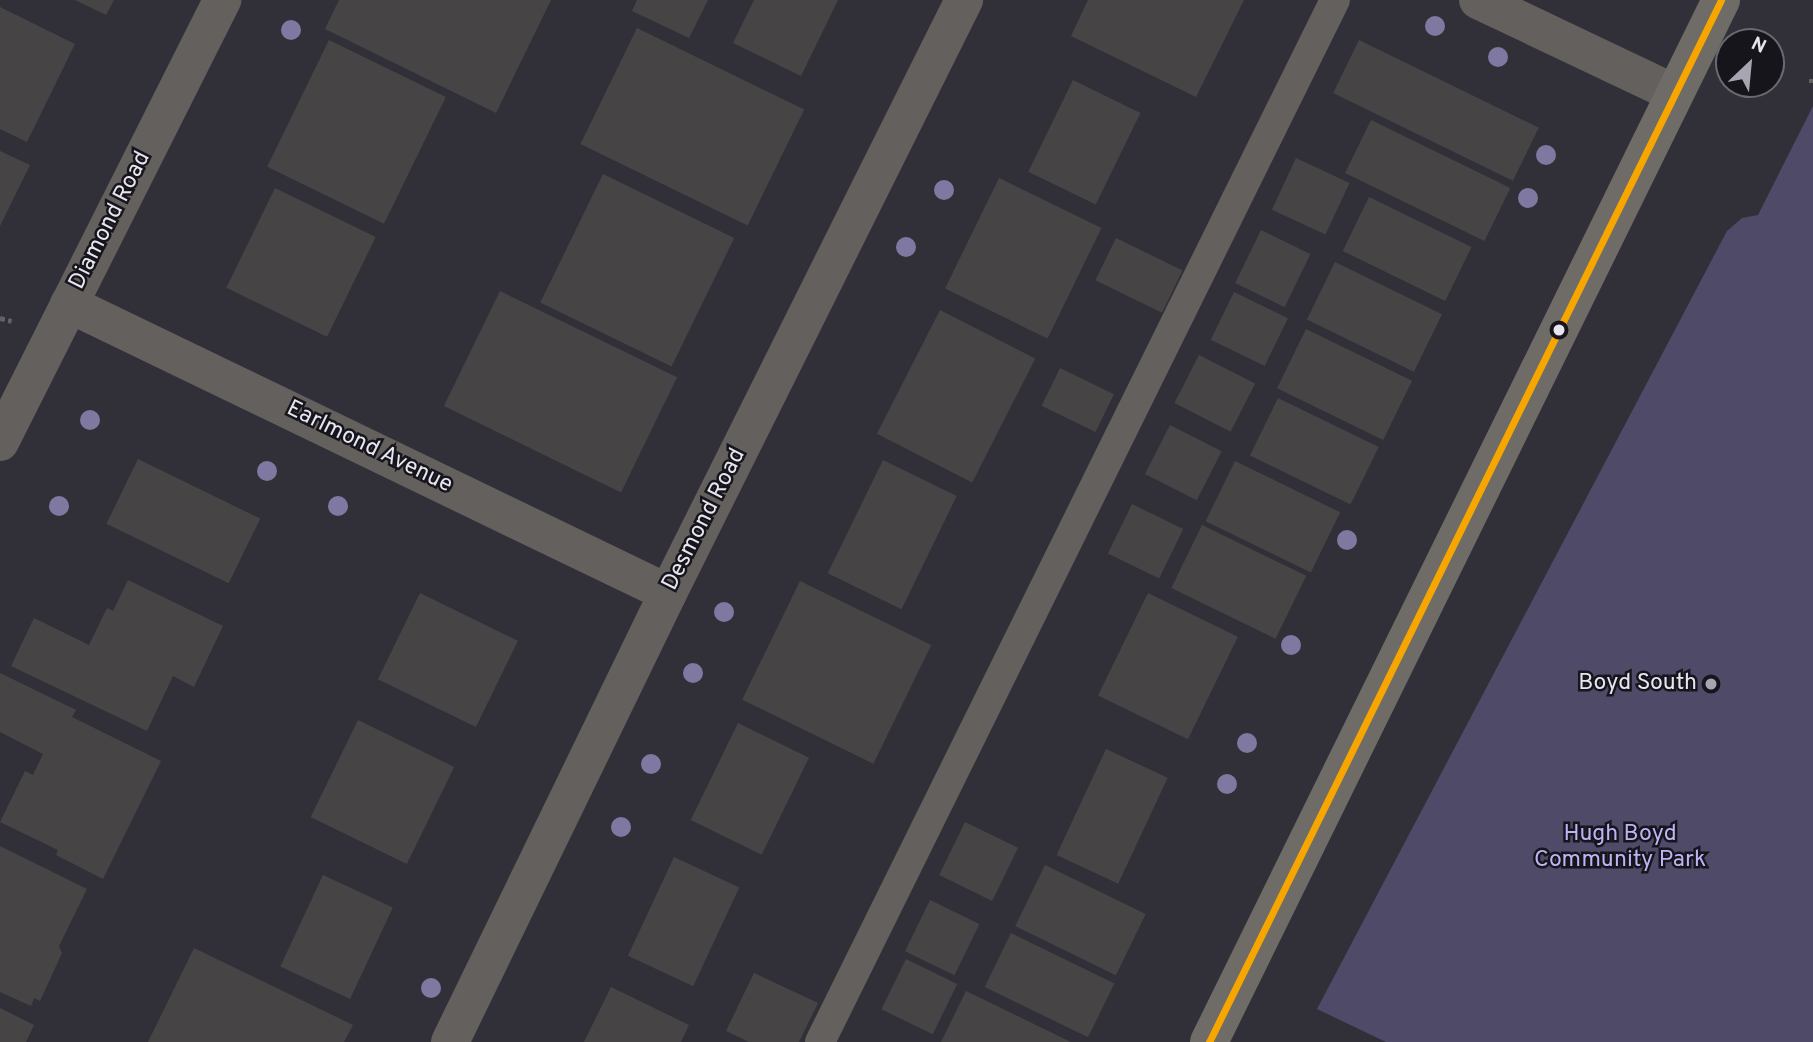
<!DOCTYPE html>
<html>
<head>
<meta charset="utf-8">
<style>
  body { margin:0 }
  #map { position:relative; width:1813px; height:1042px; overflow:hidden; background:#313038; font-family:Overpass,sans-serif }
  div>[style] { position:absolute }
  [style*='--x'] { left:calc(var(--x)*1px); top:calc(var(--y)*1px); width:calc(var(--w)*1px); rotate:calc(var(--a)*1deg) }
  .green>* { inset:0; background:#4f4a68 }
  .building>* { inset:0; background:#474446; transform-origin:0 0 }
  .path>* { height:4.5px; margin-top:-2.25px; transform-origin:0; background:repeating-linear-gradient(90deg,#636161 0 5px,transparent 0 8.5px) }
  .lane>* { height:30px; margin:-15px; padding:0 15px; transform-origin:15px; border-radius:15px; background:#63605d }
  .street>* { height:38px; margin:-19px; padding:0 19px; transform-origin:19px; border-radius:19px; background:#63605d }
  .secondary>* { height:38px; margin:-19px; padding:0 19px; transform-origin:19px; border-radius:19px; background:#6f6c67 }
  .bus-1>* { height:7px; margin:-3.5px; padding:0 3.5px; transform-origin:3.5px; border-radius:3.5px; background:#f7a600 }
  .trees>* { width:20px; height:20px; margin:-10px; border-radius:50%; background:#7f78a0 }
  .dots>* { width:19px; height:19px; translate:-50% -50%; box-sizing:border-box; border:4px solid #16151c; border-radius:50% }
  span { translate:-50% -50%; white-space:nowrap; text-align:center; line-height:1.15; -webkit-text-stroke:5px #16151c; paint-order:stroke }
  .street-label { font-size:23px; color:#e7e6f0 }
  .poi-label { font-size:23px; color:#e7e6f0 }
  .right { translate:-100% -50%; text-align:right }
  .park-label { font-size:23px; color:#bfb3f6 }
  .north { position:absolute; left:1715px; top:28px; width:70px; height:70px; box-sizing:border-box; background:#16151c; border:2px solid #6a6971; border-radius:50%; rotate:26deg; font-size:19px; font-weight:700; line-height:28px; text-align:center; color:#e7e6f0 }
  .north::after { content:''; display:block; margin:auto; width:24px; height:32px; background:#a7a6b0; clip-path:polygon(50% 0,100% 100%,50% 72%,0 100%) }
</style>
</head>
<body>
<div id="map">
  <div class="green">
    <i style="clip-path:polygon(1813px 106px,1813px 1042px,1386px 1042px,1317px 1009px,1727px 231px,1742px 218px,1758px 215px)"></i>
  </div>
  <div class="building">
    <i style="clip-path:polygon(75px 0,114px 0,106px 15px)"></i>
    <i style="clip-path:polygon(339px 0,551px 0,496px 113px,325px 29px)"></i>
    <i style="clip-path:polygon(637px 0,708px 0,689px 38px,632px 11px)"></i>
    <i style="clip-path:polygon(754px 0,838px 0,801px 76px,733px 43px)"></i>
    <i style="clip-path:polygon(1088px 0,1244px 0,1196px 97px,1071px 36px)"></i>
    <i style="clip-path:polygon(0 7px,75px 44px,27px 142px,0 129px)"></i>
    <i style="left:637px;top:28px;width:186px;height:129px;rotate:26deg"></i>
    <i style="left:329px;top:40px;width:130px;height:141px;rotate:26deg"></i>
    <i style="left:1359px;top:40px;width:200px;height:59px;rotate:26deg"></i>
    <i style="left:1073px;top:80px;width:75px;height:102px;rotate:26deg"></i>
    <i style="left:1371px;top:120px;width:155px;height:59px;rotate:26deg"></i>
    <i style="clip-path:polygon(0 151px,30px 165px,0 226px)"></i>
    <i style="left:1296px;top:158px;width:59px;height:57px;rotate:25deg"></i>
    <i style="left:603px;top:174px;width:146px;height:143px;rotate:26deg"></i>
    <i style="left:999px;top:178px;width:114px;height:123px;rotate:26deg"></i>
    <i style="left:275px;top:188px;width:112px;height:111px;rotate:26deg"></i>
    <i style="left:1369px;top:197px;width:114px;height:60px;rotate:26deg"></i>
    <i style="left:1261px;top:230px;width:55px;height:59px;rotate:26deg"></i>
    <i style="left:1116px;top:238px;width:74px;height:47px;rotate:26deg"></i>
    <i style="left:1335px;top:262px;width:119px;height:64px;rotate:26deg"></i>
    <i style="left:500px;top:291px;width:197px;height:128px;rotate:26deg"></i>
    <i style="left:1234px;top:292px;width:60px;height:53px;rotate:26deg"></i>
    <i style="left:940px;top:310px;width:107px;height:139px;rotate:27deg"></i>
    <i style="left:1306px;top:329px;width:118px;height:66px;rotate:26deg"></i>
    <i style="left:1199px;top:355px;width:63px;height:54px;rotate:27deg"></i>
    <i style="left:1060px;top:368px;width:60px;height:42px;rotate:26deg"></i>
    <i style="left:1278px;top:398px;width:112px;height:64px;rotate:26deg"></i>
    <i style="left:1170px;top:425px;width:58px;height:55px;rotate:27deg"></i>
    <i style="left:138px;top:459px;width:136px;height:72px;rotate:26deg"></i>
    <i style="left:883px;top:460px;width:82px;height:126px;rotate:26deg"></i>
    <i style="left:1235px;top:461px;width:117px;height:67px;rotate:26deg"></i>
    <i style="left:1132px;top:504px;width:57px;height:55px;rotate:26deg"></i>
    <i style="left:1202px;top:525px;width:116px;height:70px;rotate:26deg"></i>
    <i style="clip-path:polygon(128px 580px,223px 626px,194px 687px,173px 676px,147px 731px,11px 666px,34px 618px,89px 645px,107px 608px,113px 611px)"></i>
    <i style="left:800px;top:581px;width:146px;height:132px;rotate:26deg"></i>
    <i style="left:420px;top:593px;width:109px;height:96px;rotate:26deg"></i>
    <i style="left:1148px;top:593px;width:100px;height:114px;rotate:26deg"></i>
    <i style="clip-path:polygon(0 673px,76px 710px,72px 717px,161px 761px,103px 879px,56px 855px,58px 850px,0 822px,25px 771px,33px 775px,43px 754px,0 732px)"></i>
    <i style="left:358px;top:720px;width:107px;height:108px;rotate:26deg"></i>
    <i style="left:738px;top:723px;width:79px;height:108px;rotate:26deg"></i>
    <i style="left:1106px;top:749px;width:68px;height:117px;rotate:25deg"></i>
    <i style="left:965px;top:822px;width:59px;height:59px;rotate:26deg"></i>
    <i style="clip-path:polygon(0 846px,87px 889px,59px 946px,62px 953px,40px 1001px,34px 998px,31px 1006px,0 992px)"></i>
    <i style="left:674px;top:857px;width:72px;height:109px;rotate:25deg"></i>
    <i style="left:1045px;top:865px;width:112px;height:68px;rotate:26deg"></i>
    <i style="left:323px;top:875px;width:77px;height:101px;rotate:25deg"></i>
    <i style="left:930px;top:900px;width:55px;height:57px;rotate:26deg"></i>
    <i style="left:1011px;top:933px;width:115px;height:60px;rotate:26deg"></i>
    <i style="clip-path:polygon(194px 948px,353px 1025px,344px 1042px,148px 1042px)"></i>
    <i style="left:906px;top:959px;width:57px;height:56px;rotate:26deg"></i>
    <i style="clip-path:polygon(754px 973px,818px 1003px,799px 1042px,749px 1042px,726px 1031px)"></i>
    <i style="clip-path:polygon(611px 987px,689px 1025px,681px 1042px,584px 1042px)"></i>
    <i style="clip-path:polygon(966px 991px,1071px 1042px,941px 1042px)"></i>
    <i style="clip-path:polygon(0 1008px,34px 1025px,26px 1042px,0 1042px)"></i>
  </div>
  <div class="path">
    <i style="--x:1809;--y:81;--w:4;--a:0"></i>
    <i style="--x:0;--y:318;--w:12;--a:14"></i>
  </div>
  <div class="lane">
    <i style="--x:820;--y:1042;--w:1162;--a:-63.7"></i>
  </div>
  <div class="street">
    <i style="--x:1478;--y:0;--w:217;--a:25.4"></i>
    <i style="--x:69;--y:304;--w:665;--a:25.76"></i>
    <i style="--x:0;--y:442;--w:495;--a:-63.3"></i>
    <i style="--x:450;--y:1042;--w:499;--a:-64.1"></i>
    <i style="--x:668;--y:593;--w:663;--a:-63.47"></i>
  </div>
  <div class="secondary">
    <i style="--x:1209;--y:1042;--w:1161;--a:-63.83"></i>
  </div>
  <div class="bus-1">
    <i style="--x:1209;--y:1042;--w:1161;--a:-63.83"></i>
  </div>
  <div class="trees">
    <i style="left:1435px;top:26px"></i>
    <i style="left:291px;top:30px"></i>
    <i style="left:1498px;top:57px"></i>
    <i style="left:1546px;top:155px"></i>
    <i style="left:944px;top:190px"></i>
    <i style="left:1528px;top:198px"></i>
    <i style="left:906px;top:247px"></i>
    <i style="left:90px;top:420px"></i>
    <i style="left:267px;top:471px"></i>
    <i style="left:59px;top:506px"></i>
    <i style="left:338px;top:506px"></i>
    <i style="left:1347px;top:540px"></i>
    <i style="left:724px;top:612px"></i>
    <i style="left:1291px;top:645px"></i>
    <i style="left:693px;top:673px"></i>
    <i style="left:1247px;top:743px"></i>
    <i style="left:651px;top:764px"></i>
    <i style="left:1227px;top:784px"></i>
    <i style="left:621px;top:827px"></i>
    <i style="left:431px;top:988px"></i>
  </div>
  <div class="dots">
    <i style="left:1559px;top:330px;background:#e7e6f0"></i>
    <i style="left:1711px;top:684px;background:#a7a6b0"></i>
  </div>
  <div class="street-label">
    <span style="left:111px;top:221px;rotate:-63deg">Diamond Road</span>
    <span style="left:369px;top:448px;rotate:26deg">Earlmond Avenue</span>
    <span style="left:705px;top:520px;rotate:-63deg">Desmond Road</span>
  </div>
  <div class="poi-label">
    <span class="right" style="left:1697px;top:684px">Boyd South</span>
  </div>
  <div class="park-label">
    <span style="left:1620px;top:848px">Hugh Boyd<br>Community Park</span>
  </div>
  <div class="north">N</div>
</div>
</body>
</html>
